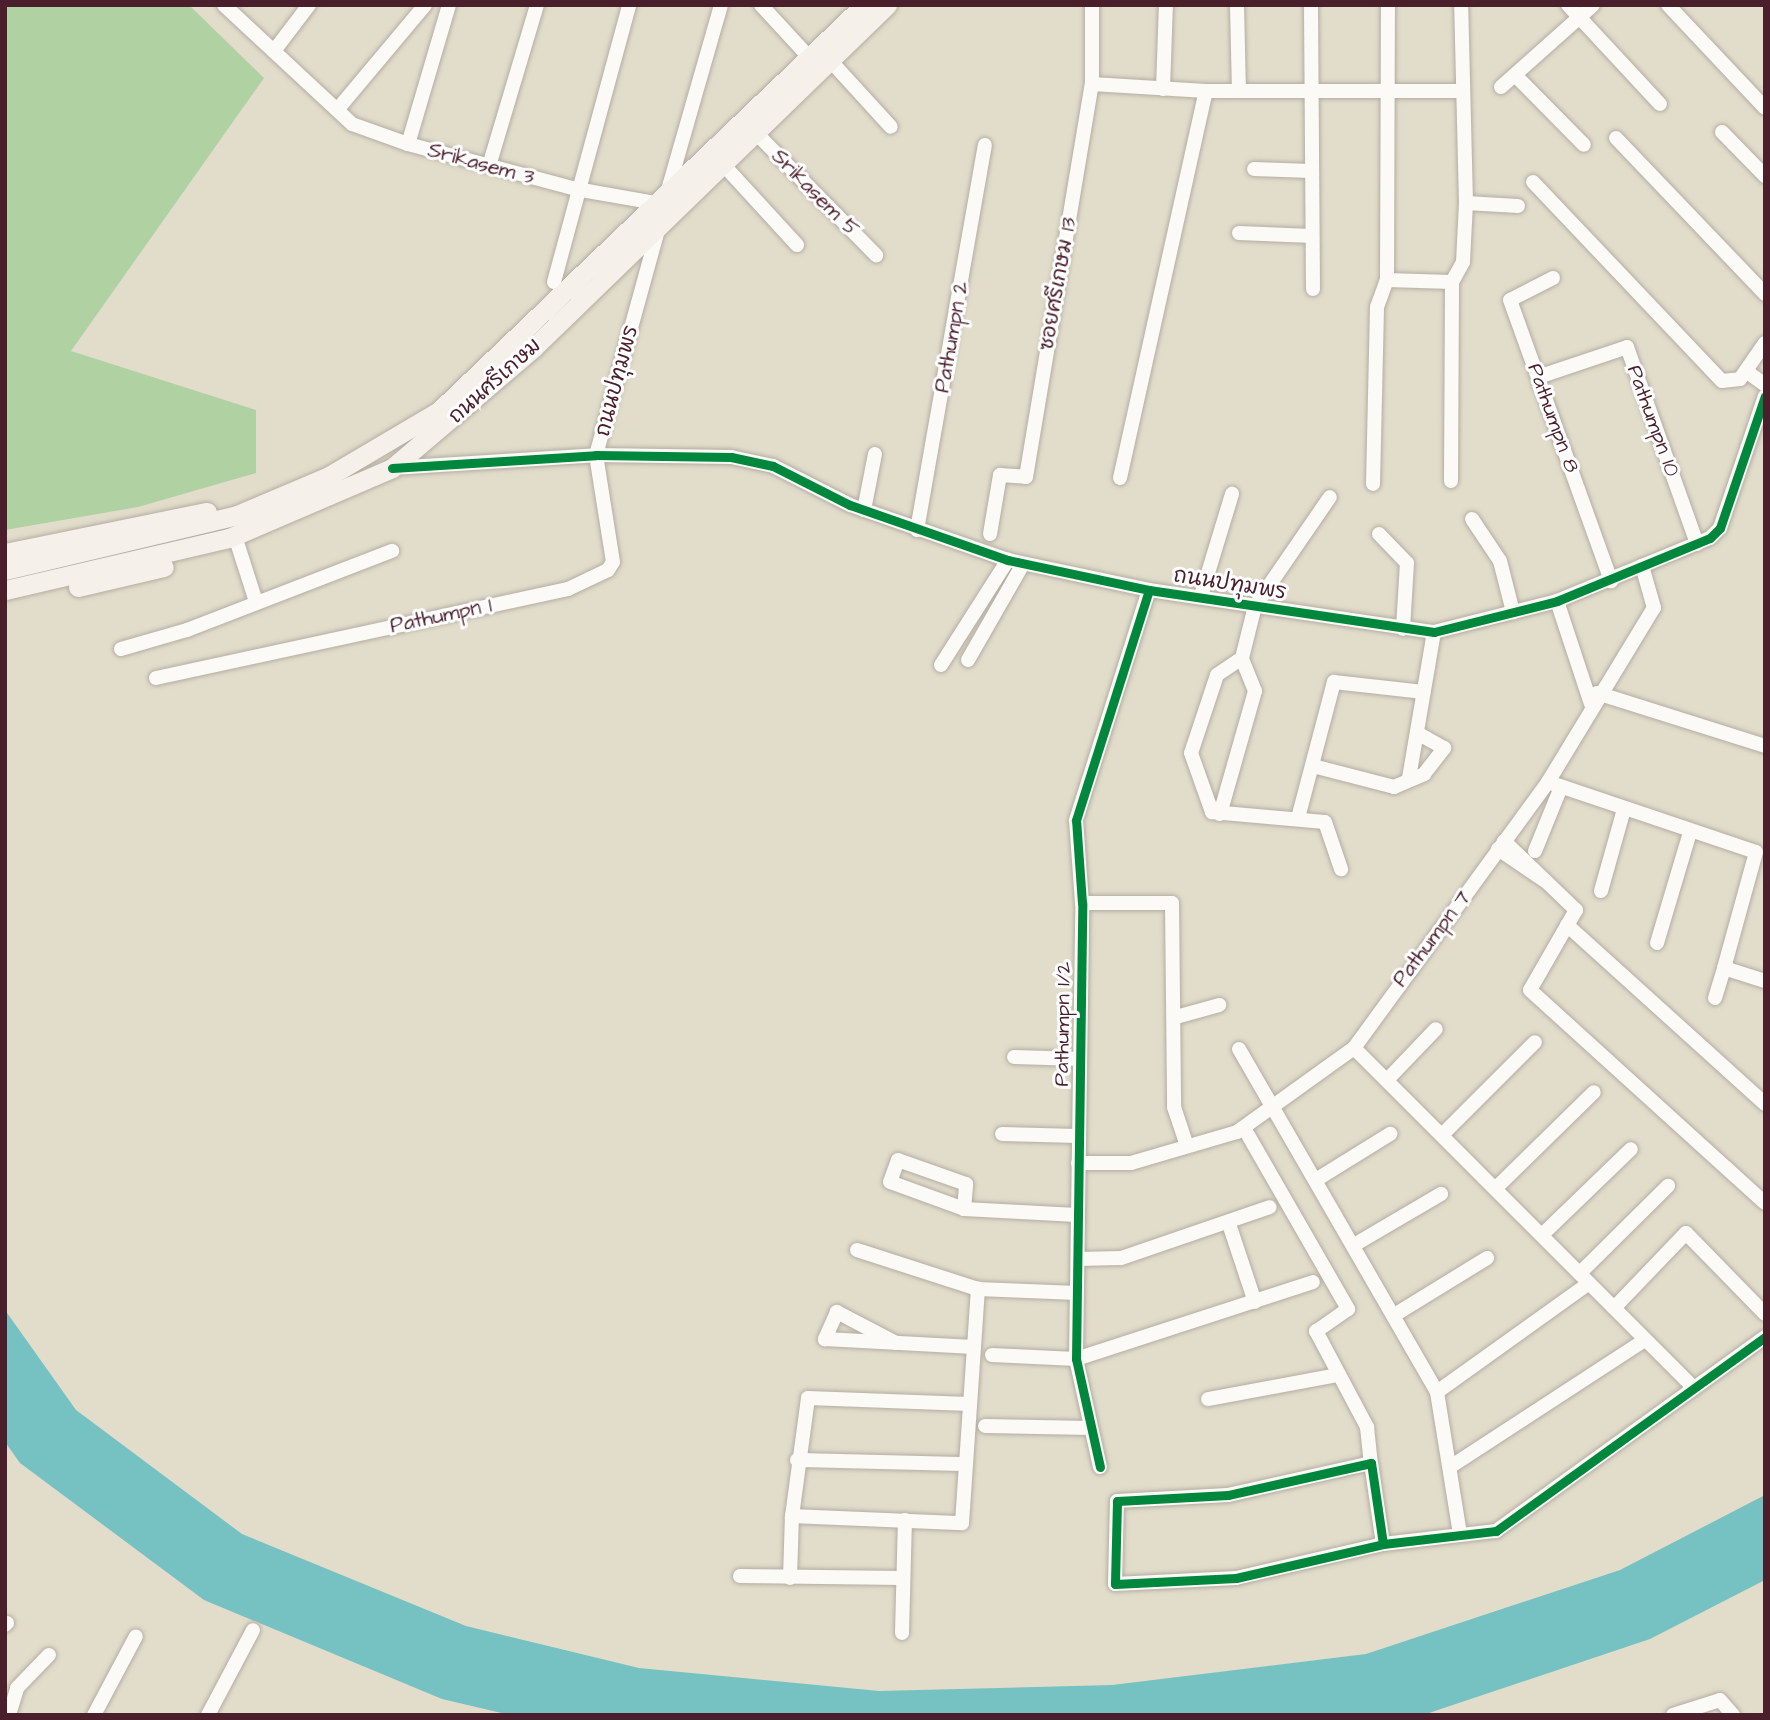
<!DOCTYPE html>
<html>
<head>
<meta charset="utf-8">
<style>
  body { margin:0 }
  #map { position:relative; width:1770px; height:1720px; overflow:hidden; background:#e2ddcb; font-family:"Architects Daughter","Playpen Sans Thai",sans-serif }
  div>[style] { position:absolute }
  [style*='--x'] { left:calc(var(--x)*1px); top:calc(var(--y)*1px); width:calc(var(--w)*1px); rotate:calc(var(--a)*1deg) }
  .green>* { inset:0; background:#b0d1a2 }
  .water>* { inset:0; background:#76c2c2 }
  .roads { filter:drop-shadow(0 0 2px #b4ada3) drop-shadow(0 0 2px #b4ada3) }
  .street>* { height:14px; margin:-7px; padding:0 7px; transform-origin:7px; border-radius:7px; background:#fbfaf7 }
  .secondary>* { height:19px; margin:-9.5px; padding:0 9.5px; transform-origin:9.5px; border-radius:9.5px; background:#f5f1ea }
  .cycleway>* { height:9px; margin:-4.5px; padding:0 4.5px; transform-origin:4.5px; border-radius:4.5px; background:#00873e }
  span { translate:-50% -50%; white-space:nowrap; text-align:center; line-height:1.15; -webkit-text-stroke:6px #fff; paint-order:stroke }
  .street-label { font-size:21px; color:#4a1f2b }
  .frame { position:absolute; inset:0; border:7px solid #4a1f2b; pointer-events:none }
</style>
</head>
<body>
<div id="map">
  <div class="green">
    <i style="clip-path:polygon(5px 5px,189px 5px,264px 78px,71px 351px,256px 410px,256px 473px,138px 507px,5px 530px)"></i>
  </div>
  <div class="water">
    <i style="clip-path:polygon(5px 1310px,76px 1410px,242px 1534px,466px 1626px,639px 1668px,879px 1691px,1112px 1685px,1366px 1654px,1620px 1570px,1765px 1495px,1765px 1580px,1650px 1639px,1423px 1715px,510px 1715px,442px 1699px,204px 1600px,20px 1463px,5px 1442px)"></i>
  </div>
  <div class="roads">
    <div class="street">
      <i style="--x:224;--y:5;--w:175;--a:42.9"></i>
      <i style="--x:352;--y:124;--w:59;--a:19.7"></i>
      <i style="--x:449;--y:5;--w:145;--a:106.4"></i>
      <i style="--x:408;--y:144;--w:174;--a:15"></i>
      <i style="--x:576;--y:189;--w:80;--a:10"></i>
      <i style="--x:761;--y:5;--w:69;--a:47.3"></i>
      <i style="--x:1237;--y:5;--w:86;--a:88.7"></i>
      <i style="--x:1311;--y:5;--w:284;--a:89.6"></i>
      <i style="--x:1568;--y:5;--w:135;--a:47.1"></i>
      <i style="--x:1668;--y:5;--w:141;--a:46.7"></i>
      <i style="--x:274;--y:51;--w:58;--a:-52.7"></i>
      <i style="--x:828;--y:58;--w:93;--a:47.6"></i>
      <i style="--x:1515;--y:75;--w:98;--a:45.4"></i>
      <i style="--x:1092;--y:84;--w:114;--a:3.5"></i>
      <i style="--x:1206;--y:91;--w:254;--a:0"></i>
      <i style="--x:1501;--y:87;--w:123;--a:-41.7"></i>
      <i style="--x:1163;--y:89;--w:84;--a:-88"></i>
      <i style="--x:337;--y:110;--w:137;--a:-50"></i>
      <i style="--x:755;--y:132;--w:173;--a:45.5"></i>
      <i style="--x:1722;--y:132;--w:62;--a:45.7"></i>
      <i style="--x:1616;--y:138;--w:216;--a:46.3"></i>
      <i style="--x:720;--y:161;--w:114;--a:47.5"></i>
      <i style="--x:489;--y:166;--w:168;--a:-73.4"></i>
      <i style="--x:1254;--y:169;--w:57;--a:2"></i>
      <i style="--x:1533;--y:182;--w:274;--a:46.5"></i>
      <i style="--x:1722;--y:381;--w:18;--a:-6"></i>
      <i style="--x:1740;--y:379;--w:44;--a:-55.2"></i>
      <i style="--x:668;--y:190;--w:192;--a:-74"></i>
      <i style="--x:1466;--y:203;--w:52;--a:3.3"></i>
      <i style="--x:1239;--y:233;--w:73;--a:2.4"></i>
      <i style="--x:1553;--y:278;--w:48;--a:152.9"></i>
      <i style="--x:1510;--y:300;--w:299;--a:70.2"></i>
      <i style="--x:1387;--y:280;--w:65;--a:1.8"></i>
      <i style="--x:554;--y:282;--w:287;--a:-74.8"></i>
      <i style="--x:1746;--y:371;--w:24;--a:36"></i>
      <i style="--x:1538;--y:377;--w:94;--a:-18.6"></i>
      <i style="--x:1627;--y:347;--w:209;--a:70.4"></i>
      <i style="--x:392;--y:468;--w:204;--a:-3.6"></i>
      <i style="--x:596;--y:455;--w:135;--a:0.8"></i>
      <i style="--x:731;--y:457;--w:43;--a:12.1"></i>
      <i style="--x:773;--y:466;--w:86;--a:26.9"></i>
      <i style="--x:850;--y:505;--w:167;--a:19.2"></i>
      <i style="--x:1008;--y:560;--w:144;--a:12"></i>
      <i style="--x:1149;--y:590;--w:288;--a:8.4"></i>
      <i style="--x:1434;--y:632;--w:127;--a:-14.1"></i>
      <i style="--x:1557;--y:601;--w:165;--a:-22.4"></i>
      <i style="--x:1710;--y:538;--w:14;--a:-45"></i>
      <i style="--x:1720;--y:528;--w:139;--a:-71.2"></i>
      <i style="--x:1120;--y:478;--w:396;--a:-77.5"></i>
      <i style="--x:1451;--y:481;--w:199;--a:-89.7"></i>
      <i style="--x:1452;--y:282;--w:23;--a:-61"></i>
      <i style="--x:1463;--y:262;--w:59;--a:-87.1"></i>
      <i style="--x:1466;--y:203;--w:198;--a:-91.4"></i>
      <i style="--x:1373;--y:484;--w:177;--a:-88.7"></i>
      <i style="--x:1377;--y:307;--w:29;--a:-70"></i>
      <i style="--x:1387;--y:280;--w:275;--a:-89.8"></i>
      <i style="--x:864;--y:510;--w:57;--a:-78.9"></i>
      <i style="--x:1472;--y:519;--w:50;--a:56.3"></i>
      <i style="--x:1500;--y:561;--w:53;--a:75.7"></i>
      <i style="--x:917;--y:530;--w:391;--a:-80"></i>
      <i style="--x:990;--y:534;--w:60;--a:-80.4"></i>
      <i style="--x:1000;--y:475;--w:26;--a:4"></i>
      <i style="--x:1026;--y:477;--w:399;--a:-80.5"></i>
      <i style="--x:1092;--y:84;--w:79;--a:-90"></i>
      <i style="--x:1379;--y:534;--w:40;--a:46"></i>
      <i style="--x:1407;--y:563;--w:66;--a:93.5"></i>
      <i style="--x:235;--y:536;--w:69;--a:72.3"></i>
      <i style="--x:1201;--y:596;--w:107;--a:-73.1"></i>
      <i style="--x:1557;--y:601;--w:108;--a:71.7"></i>
      <i style="--x:121;--y:649;--w:69;--a:-16.1"></i>
      <i style="--x:187;--y:630;--w:220;--a:-21.1"></i>
      <i style="--x:1242;--y:658;--w:30;--a:146"></i>
      <i style="--x:1217;--y:675;--w:82;--a:108.4"></i>
      <i style="--x:1191;--y:753;--w:63;--a:70.4"></i>
      <i style="--x:1212;--y:812;--w:113;--a:5.1"></i>
      <i style="--x:1325;--y:822;--w:50;--a:71.2"></i>
      <i style="--x:968;--y:660;--w:111;--a:-60.2"></i>
      <i style="--x:941;--y:665;--w:125;--a:-57.5"></i>
      <i style="--x:156;--y:678;--w:422;--a:-12.2"></i>
      <i style="--x:568;--y:589;--w:44;--a:-25.4"></i>
      <i style="--x:608;--y:570;--w:9;--a:-58"></i>
      <i style="--x:613;--y:562;--w:108;--a:-99"></i>
      <i style="--x:596;--y:455;--w:238;--a:-74.6"></i>
      <i style="--x:1597;--y:693;--w:176;--a:17.5"></i>
      <i style="--x:1313;--y:766;--w:84;--a:14.5"></i>
      <i style="--x:1394;--y:787;--w:33;--a:-23"></i>
      <i style="--x:1424;--y:774;--w:33;--a:-52"></i>
      <i style="--x:1444;--y:748;--w:31;--a:-151"></i>
      <i style="--x:1409;--y:778;--w:148;--a:-80.3"></i>
      <i style="--x:1548;--y:782;--w:219;--a:18.6"></i>
      <i style="--x:1756;--y:852;--w:120;--a:105.4"></i>
      <i style="--x:1724;--y:968;--w:43;--a:17.6"></i>
      <i style="--x:1220;--y:814;--w:128;--a:-74.1"></i>
      <i style="--x:1255;--y:691;--w:35;--a:-112"></i>
      <i style="--x:1242;--y:658;--w:54;--a:-76"></i>
      <i style="--x:1255;--y:606;--w:132;--a:-55.5"></i>
      <i style="--x:1298;--y:818;--w:141;--a:-75.2"></i>
      <i style="--x:1334;--y:682;--w:90;--a:6.4"></i>
      <i style="--x:1504;--y:841;--w:100;--a:43.8"></i>
      <i style="--x:1576;--y:910;--w:92;--a:119.9"></i>
      <i style="--x:1530;--y:990;--w:317;--a:42.2"></i>
      <i style="--x:1498;--y:849;--w:57;--a:34.2"></i>
      <i style="--x:1535;--y:851;--w:69;--a:-67.9"></i>
      <i style="--x:1601;--y:891;--w:85;--a:-74.3"></i>
      <i style="--x:1082;--y:903;--w:90;--a:0"></i>
      <i style="--x:1172;--y:903;--w:204;--a:89.4"></i>
      <i style="--x:1174;--y:1107;--w:41;--a:71.6"></i>
      <i style="--x:1567;--y:925;--w:267;--a:42.1"></i>
      <i style="--x:1657;--y:943;--w:116;--a:-73.4"></i>
      <i style="--x:1715;--y:998;--w:31;--a:-73"></i>
      <i style="--x:1176;--y:1017;--w:45;--a:-15.6"></i>
      <i style="--x:1354;--y:1048;--w:481;--a:45"></i>
      <i style="--x:1239;--y:1049;--w:396;--a:60"></i>
      <i style="--x:1437;--y:1392;--w:144;--a:80.8"></i>
      <i style="--x:1014;--y:1057;--w:66;--a:1.7"></i>
      <i style="--x:1388;--y:1079;--w:69;--a:-46.2"></i>
      <i style="--x:1244;--y:1128;--w:209;--a:60.1"></i>
      <i style="--x:1348;--y:1309;--w:39;--a:145"></i>
      <i style="--x:1316;--y:1331;--w:109;--a:62"></i>
      <i style="--x:1367;--y:1427;--w:36;--a:84"></i>
      <i style="--x:1445;--y:1132;--w:127;--a:-45"></i>
      <i style="--x:1002;--y:1134;--w:76;--a:1.5"></i>
      <i style="--x:1078;--y:1163;--w:53;--a:0"></i>
      <i style="--x:1131;--y:1163;--w:110;--a:-16.3"></i>
      <i style="--x:1237;--y:1132;--w:144;--a:-35.7"></i>
      <i style="--x:1354;--y:1048;--w:329;--a:-53.9"></i>
      <i style="--x:1548;--y:782;--w:204;--a:-58.7"></i>
      <i style="--x:1654;--y:608;--w:44;--a:-105.9"></i>
      <i style="--x:1319;--y:1178;--w:84;--a:-31.8"></i>
      <i style="--x:1498;--y:1186;--w:134;--a:-44.4"></i>
      <i style="--x:964;--y:1209;--w:25;--a:-85"></i>
      <i style="--x:966;--y:1184;--w:72;--a:-160.6"></i>
      <i style="--x:898;--y:1160;--w:23;--a:110"></i>
      <i style="--x:890;--y:1182;--w:79;--a:20"></i>
      <i style="--x:964;--y:1209;--w:113;--a:3"></i>
      <i style="--x:1229;--y:1224;--w:82;--a:71.6"></i>
      <i style="--x:1543;--y:1234;--w:122;--a:-44"></i>
      <i style="--x:1354;--y:1245;--w:101;--a:-30.4"></i>
      <i style="--x:857;--y:1250;--w:127;--a:17.9"></i>
      <i style="--x:978;--y:1289;--w:99;--a:2.3"></i>
      <i style="--x:1078;--y:1259;--w:43;--a:-1.3"></i>
      <i style="--x:1121;--y:1258;--w:157;--a:-18.9"></i>
      <i style="--x:1580;--y:1273;--w:124;--a:-44.7"></i>
      <i style="--x:1614;--y:1308;--w:104;--a:-46.2"></i>
      <i style="--x:1686;--y:1233;--w:113;--a:45.7"></i>
      <i style="--x:1396;--y:1314;--w:107;--a:-31.6"></i>
      <i style="--x:896;--y:1343;--w:67;--a:-152.3"></i>
      <i style="--x:837;--y:1312;--w:30;--a:114"></i>
      <i style="--x:825;--y:1339;--w:149;--a:3.1"></i>
      <i style="--x:992;--y:1355;--w:84;--a:2.7"></i>
      <i style="--x:1076;--y:1359;--w:249;--a:-18"></i>
      <i style="--x:1437;--y:1392;--w:187;--a:-35.6"></i>
      <i style="--x:1208;--y:1399;--w:131;--a:-10.5"></i>
      <i style="--x:969;--y:1404;--w:161;--a:-177.9"></i>
      <i style="--x:808;--y:1398;--w:119;--a:97.7"></i>
      <i style="--x:792;--y:1516;--w:170;--a:2.4"></i>
      <i style="--x:962;--y:1523;--w:235;--a:-86.1"></i>
      <i style="--x:985;--y:1426;--w:106;--a:1.1"></i>
      <i style="--x:797;--y:1460;--w:167;--a:1.4"></i>
      <i style="--x:1100;--y:1467;--w:111;--a:-102.5"></i>
      <i style="--x:1076;--y:1359;--w:456;--a:-89.2"></i>
      <i style="--x:1082;--y:903;--w:83;--a:-94.1"></i>
      <i style="--x:1076;--y:820;--w:241;--a:-72.4"></i>
      <i style="--x:1450;--y:1467;--w:233;--a:-33.1"></i>
      <i style="--x:1383;--y:1544;--w:82;--a:-98.4"></i>
      <i style="--x:1371;--y:1463;--w:147;--a:167.4"></i>
      <i style="--x:1228;--y:1495;--w:111;--a:176.9"></i>
      <i style="--x:1117;--y:1501;--w:83;--a:91.4"></i>
      <i style="--x:1115;--y:1584;--w:121;--a:-2.8"></i>
      <i style="--x:1236;--y:1578;--w:151;--a:-13"></i>
      <i style="--x:1383;--y:1544;--w:114;--a:-6.6"></i>
      <i style="--x:1496;--y:1531;--w:332;--a:-35.8"></i>
      <i style="--x:740;--y:1576;--w:163;--a:0.7"></i>
      <i style="--x:790;--y:1578;--w:62;--a:-88.2"></i>
      <i style="--x:5;--y:1625;--w:3;--a:-45"></i>
      <i style="--x:902;--y:1633;--w:113;--a:-88.5"></i>
      <i style="--x:9;--y:1715;--w:28;--a:-73"></i>
      <i style="--x:17;--y:1688;--w:46;--a:-45.9"></i>
      <i style="--x:94;--y:1715;--w:89;--a:-62"></i>
      <i style="--x:208;--y:1715;--w:96;--a:-62.1"></i>
      <i style="--x:1673;--y:1715;--w:49;--a:-17.7"></i>
      <i style="--x:1720;--y:1700;--w:20;--a:49"></i>
    </div>
    <div class="secondary">
      <i style="--x:5;--y:553;--w:206;--a:-11.5"></i>
      <i style="--x:5;--y:570;--w:238;--a:-13.3"></i>
      <i style="--x:237;--y:515;--w:100;--a:-23"></i>
      <i style="--x:329;--y:476;--w:128;--a:-30.6"></i>
      <i style="--x:439;--y:411;--w:588;--a:-43.69"></i>
      <i style="--x:78;--y:587;--w:88;--a:-13.1"></i>
      <i style="--x:5;--y:590;--w:230;--a:-13.1"></i>
      <i style="--x:229;--y:538;--w:177;--a:-23.2"></i>
      <i style="--x:392;--y:468;--w:187;--a:-40.4"></i>
      <i style="--x:534;--y:347;--w:492;--a:-44.1"></i>
    </div>
  </div>
  <div class="cycleway">
    <i style="--x:392;--y:468;--w:204;--a:-3.6"></i>
    <i style="--x:596;--y:455;--w:135;--a:0.8"></i>
    <i style="--x:731;--y:457;--w:43;--a:12.1"></i>
    <i style="--x:773;--y:466;--w:86;--a:26.9"></i>
    <i style="--x:850;--y:505;--w:167;--a:19.2"></i>
    <i style="--x:1008;--y:560;--w:144;--a:12"></i>
    <i style="--x:1149;--y:590;--w:288;--a:8.4"></i>
    <i style="--x:1434;--y:632;--w:127;--a:-14.1"></i>
    <i style="--x:1557;--y:601;--w:165;--a:-22.4"></i>
    <i style="--x:1710;--y:538;--w:14;--a:-45"></i>
    <i style="--x:1720;--y:528;--w:139;--a:-71.2"></i>
    <i style="--x:1100;--y:1467;--w:111;--a:-102.5"></i>
    <i style="--x:1076;--y:1359;--w:456;--a:-89.2"></i>
    <i style="--x:1082;--y:903;--w:83;--a:-94.1"></i>
    <i style="--x:1076;--y:820;--w:241;--a:-72.4"></i>
    <i style="--x:1383;--y:1544;--w:82;--a:-98.4"></i>
    <i style="--x:1371;--y:1463;--w:147;--a:167.4"></i>
    <i style="--x:1228;--y:1495;--w:111;--a:176.9"></i>
    <i style="--x:1117;--y:1501;--w:83;--a:91.4"></i>
    <i style="--x:1115;--y:1584;--w:121;--a:-2.8"></i>
    <i style="--x:1236;--y:1578;--w:151;--a:-13"></i>
    <i style="--x:1383;--y:1544;--w:114;--a:-6.6"></i>
    <i style="--x:1496;--y:1531;--w:332;--a:-35.8"></i>
  </div>
  <div class="street-label">
    <span style="left:481px;top:164px;rotate:15deg">Srikasem 3</span>
    <span style="left:815px;top:193px;rotate:45deg">Srikasem 5</span>
    <span style="left:1058px;top:284px;rotate:-80deg">ซอยศรีเกษม 13</span>
    <span style="left:952px;top:337px;rotate:-80deg">Pathumpn 2</span>
    <span style="left:495px;top:381px;rotate:-42deg">ถนนศรีเกษม</span>
    <span style="left:617px;top:381px;rotate:-75deg">ถนนปทุมพร</span>
    <span style="left:1553px;top:418px;rotate:70deg">Pathumpn 8</span>
    <span style="left:1653px;top:421px;rotate:70deg">Pathumpn 10</span>
    <span style="left:1230px;top:584px;rotate:9deg">ถนนปทุมพร</span>
    <span style="left:441px;top:616px;rotate:-12deg">Pathumpn 1</span>
    <span style="left:1432px;top:939px;rotate:-53deg">Pathumpn 7</span>
    <span style="left:1063px;top:1024px;rotate:-89deg">Pathumpn 1/2</span>
  </div>
  <div class="frame"></div>
</div>
</body>
</html>
